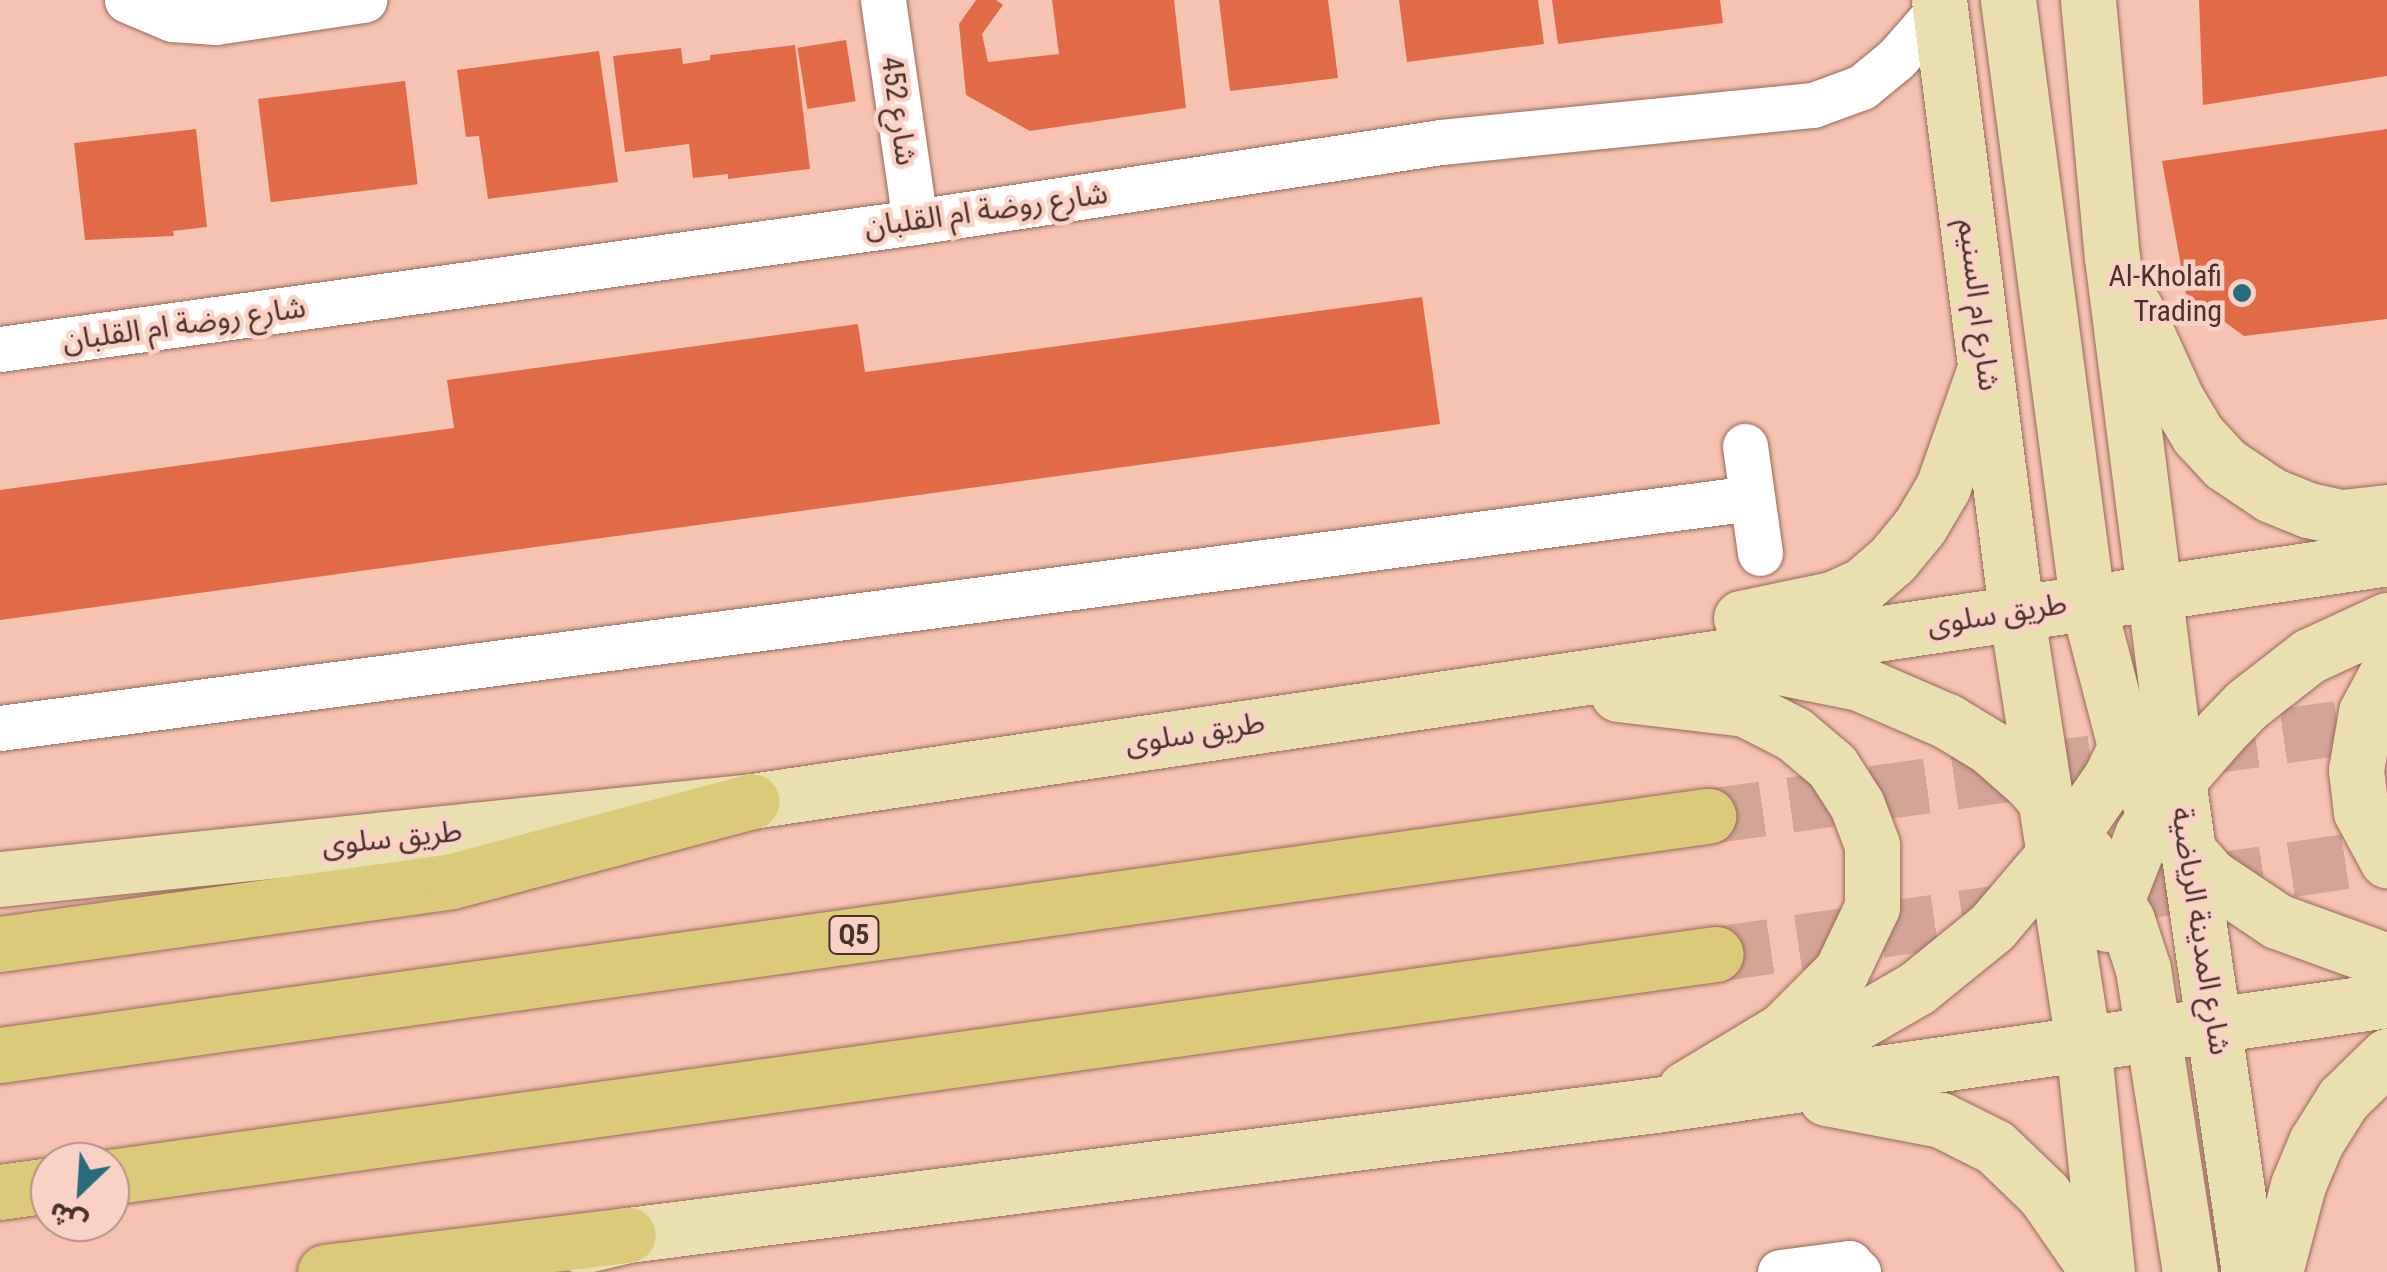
<!DOCTYPE html>
<html>
<head>
<meta charset="utf-8">
<style>
  body { margin:0 }
  #map { position:relative; width:2387px; height:1272px; overflow:hidden; background:#f6c2b2; font-family:"Roboto Condensed","Noto Sans Arabic",sans-serif }
  div>[style] { position:absolute }
  [style*='--x'] { left:calc(var(--x)*1px); top:calc(var(--y)*1px); width:calc(var(--w)*1px); rotate:calc(var(--a)*1deg) }
  .building>* { inset:0; background:#e16a47; transform-origin:0 0 }
  .highway-tunnel>* { height:55px; margin-top:-27.5px; transform-origin:0; background:repeating-linear-gradient(90deg,#d3a597 0 55px,transparent 0 83px) }
  .roads { filter:drop-shadow(0 0 2px #98695b) drop-shadow(0 0 2px #98695b) }
  .minor>* { height:45px; margin:-22.5px; padding:0 22.5px; transform-origin:22.5px; border-radius:22.5px; background:#fff }
  .major>* { height:55px; margin:-27.5px; padding:0 27.5px; transform-origin:27.5px; border-radius:27.5px; background:#e9dfaf }
  .highway>* { height:55px; margin:-27.5px; padding:0 27.5px; transform-origin:27.5px; border-radius:27.5px; background:#dbca7a }
  .dots>* { width:28px; height:28px; translate:-50% -50%; box-sizing:border-box; border:5px solid #fcd1c5; border-radius:50% }
  span { translate:-50% -50%; white-space:nowrap; text-align:center; line-height:1.15; -webkit-text-stroke:9px #fcd1c5; paint-order:stroke }
  .shield-label span { padding:2px 8px; background:#fcd1c5; border:2px solid; border-radius:8px; -webkit-text-stroke-width:0 }
  .shield-label { font-size:28px; color:#47322c; font-weight:700 }
  .street-label { font-size:30px; color:#47322c }
  .poi-label { font-size:30px; color:#47322c }
  .right { translate:-100% -50%; text-align:right }
  .north { position:absolute; left:30px; top:1142px; width:100px; height:100px; box-sizing:border-box; background:#fcd1c5; border:2px solid #b49188; border-radius:50%; rotate:205deg; font-size:28px; font-weight:700; line-height:40px; text-align:center; color:#47322c }
  .north::after { content:''; display:block; margin:auto; width:35px; height:45px; background:#276b7c; clip-path:polygon(50% 0,100% 100%,50% 72%,0 100%) }
</style>
</head>
<body>
<div id="map">
  <div class="building">
    <i style="clip-path:polygon(976px 0,996px 0,1003px 5px,982px 34px,988px 62px,1059px 54px,1052px 0,1174px 0,1186px 108px,1030px 131px,966px 95px,959px 24px)"></i>
    <i style="clip-path:polygon(1219px 0,1328px 0,1338px 78px,1230px 91px)"></i>
    <i style="clip-path:polygon(1399px 0,1538px 0,1544px 44px,1407px 62px)"></i>
    <i style="clip-path:polygon(1552px 0,1720px 0,1723px 23px,1558px 44px)"></i>
    <i style="clip-path:polygon(2199px 0,2387px 0,2387px 76px,2203px 105px)"></i>
    <i style="left:846px;top:40px;width:62px;height:49px;rotate:81deg"></i>
    <i style="clip-path:polygon(795px 45px,810px 169px,728px 179px,728px 174px,693px 178px,689px 144px,625px 152px,613px 56px,681px 48px,683px 64px,710px 60px,710px 55px)"></i>
    <i style="clip-path:polygon(599px 51px,618px 182px,488px 199px,479px 136px,466px 137px,457px 70px)"></i>
    <i style="left:405px;top:81px;width:104px;height:148px;rotate:83deg"></i>
    <i style="clip-path:polygon(196px 129px,207px 227px,173px 231px,174px 236px,85px 240px,74px 143px)"></i>
    <i style="clip-path:polygon(2387px 129px,2387px 319px,2244px 336px,2186px 294px,2162px 161px)"></i>
    <i style="clip-path:polygon(1422px 297px,1440px 424px,0 620px,0 490px,454px 428px,447px 380px,858px 324px,865px 372px)"></i>
  </div>
  <div class="highway-tunnel">
    <i style="--x:1708;--y:816;--w:686;--a:-7.96"></i>
    <i style="--x:1716;--y:954;--w:678;--a:-8.39"></i>
  </div>
  <div class="roads">
    <div class="minor">
      <i style="--x:127;--y:0;--w:49;--a:22.9"></i>
      <i style="--x:172;--y:19;--w:44;--a:3.9"></i>
      <i style="--x:216;--y:22;--w:150;--a:-8.5"></i>
      <i style="--x:883;--y:0;--w:224;--a:81.8"></i>
      <i style="--x:0;--y:349;--w:924;--a:-7.9"></i>
      <i style="--x:915;--y:222;--w:532;--a:-8.65"></i>
      <i style="--x:1441;--y:142;--w:374;--a:-5.7"></i>
      <i style="--x:1813;--y:105;--w:52;--a:-20.2"></i>
      <i style="--x:1862;--y:87;--w:45;--a:-39.6"></i>
      <i style="--x:1897;--y:58;--w:65;--a:-48.7"></i>
      <i style="--x:1745;--y:446;--w:108;--a:82"></i>
      <i style="--x:0;--y:728;--w:1767;--a:-7.48"></i>
      <i style="--x:1780;--y:1272;--w:70;--a:-7.4"></i>
      <i style="--x:1849;--y:1263;--w:13;--a:45"></i>
    </div>
    <div class="major">
      <i style="--x:1939;--y:0;--w:615;--a:82.81"></i>
      <i style="--x:2016;--y:610;--w:439;--a:81.2"></i>
      <i style="--x:2083;--y:1044;--w:229;--a:84"></i>
      <i style="--x:2008;--y:0;--w:605;--a:82.5"></i>
      <i style="--x:2087;--y:600;--w:155;--a:75.4"></i>
      <i style="--x:2126;--y:750;--w:70;--a:65.6"></i>
      <i style="--x:2155;--y:814;--w:83;--a:48.4"></i>
      <i style="--x:2210;--y:876;--w:81;--a:33.9"></i>
      <i style="--x:2277;--y:921;--w:117;--a:20"></i>
      <i style="--x:2088;--y:0;--w:258;--a:84.7"></i>
      <i style="--x:2112;--y:257;--w:527;--a:82.81"></i>
      <i style="--x:2178;--y:780;--w:497;--a:81.8"></i>
      <i style="--x:2135;--y:308;--w:101;--a:65.5"></i>
      <i style="--x:2177;--y:400;--w:41;--a:59"></i>
      <i style="--x:2198;--y:435;--w:40;--a:47"></i>
      <i style="--x:2225;--y:464;--w:55;--a:34"></i>
      <i style="--x:2271;--y:495;--w:40;--a:22"></i>
      <i style="--x:2308;--y:510;--w:35;--a:12"></i>
      <i style="--x:2342;--y:517;--w:45;--a:-6.3"></i>
      <i style="--x:1741;--y:618;--w:93;--a:-11.8"></i>
      <i style="--x:1832;--y:599;--w:34;--a:-24"></i>
      <i style="--x:1863;--y:585;--w:38;--a:-41"></i>
      <i style="--x:1892;--y:560;--w:44;--a:-50.5"></i>
      <i style="--x:1920;--y:526;--w:45;--a:-59.5"></i>
      <i style="--x:1943;--y:487;--w:120;--a:-70.5"></i>
      <i style="--x:1769;--y:665;--w:92;--a:11.3"></i>
      <i style="--x:1859;--y:683;--w:96;--a:23.4"></i>
      <i style="--x:1947;--y:721;--w:50;--a:31.2"></i>
      <i style="--x:1990;--y:747;--w:56;--a:41.4"></i>
      <i style="--x:2032;--y:784;--w:91;--a:51.2"></i>
      <i style="--x:2089;--y:855;--w:75;--a:59.7"></i>
      <i style="--x:2127;--y:920;--w:52;--a:71.9"></i>
      <i style="--x:2143;--y:969;--w:307;--a:81.2"></i>
      <i style="--x:2387;--y:673;--w:44;--a:118.3"></i>
      <i style="--x:2366;--y:712;--w:59;--a:99.8"></i>
      <i style="--x:2356;--y:770;--w:42;--a:83.2"></i>
      <i style="--x:2361;--y:812;--w:55;--a:61.6"></i>
      <i style="--x:1618;--y:694;--w:128;--a:6.7"></i>
      <i style="--x:1745;--y:709;--w:55;--a:27"></i>
      <i style="--x:1794;--y:734;--w:50;--a:40.1"></i>
      <i style="--x:1832;--y:766;--w:46;--a:57.3"></i>
      <i style="--x:1857;--y:805;--w:43;--a:69.4"></i>
      <i style="--x:1872;--y:845;--w:62;--a:90"></i>
      <i style="--x:1872;--y:907;--w:72;--a:115.5"></i>
      <i style="--x:1841;--y:972;--w:82;--a:135"></i>
      <i style="--x:1783;--y:1030;--w:114;--a:149"></i>
      <i style="--x:0;--y:879;--w:756;--a:-5.92"></i>
      <i style="--x:752;--y:801;--w:1653;--a:-8.45"></i>
      <i style="--x:2107;--y:924;--w:96;--a:-68.5"></i>
      <i style="--x:2142;--y:835;--w:66;--a:-56.8"></i>
      <i style="--x:2178;--y:780;--w:65;--a:-48.7"></i>
      <i style="--x:2221;--y:731;--w:36;--a:-46"></i>
      <i style="--x:2246;--y:705;--w:80;--a:-37.9"></i>
      <i style="--x:2309;--y:656;--w:86;--a:-24.8"></i>
      <i style="--x:1775;--y:1070;--w:164;--a:-30"></i>
      <i style="--x:1917;--y:988;--w:97;--a:-39.1"></i>
      <i style="--x:1992;--y:927;--w:125;--a:-49.5"></i>
      <i style="--x:2073;--y:832;--w:67;--a:-55.4"></i>
      <i style="--x:2111;--y:777;--w:55;--a:-64.4"></i>
      <i style="--x:1826;--y:1098;--w:117;--a:10.8"></i>
      <i style="--x:1941;--y:1120;--w:60;--a:26.6"></i>
      <i style="--x:1995;--y:1147;--w:68;--a:43.8"></i>
      <i style="--x:2044;--y:1194;--w:95;--a:55.3"></i>
      <i style="--x:582;--y:1246;--w:47;--a:-13.4"></i>
      <i style="--x:628;--y:1235;--w:1036;--a:-7.21"></i>
      <i style="--x:1656;--y:1105;--w:739;--a:-8.17"></i>
      <i style="--x:2275;--y:1272;--w:90;--a:-75.2"></i>
      <i style="--x:2298;--y:1185;--w:47;--a:-67.3"></i>
      <i style="--x:2316;--y:1142;--w:51;--a:-57.9"></i>
      <i style="--x:2343;--y:1099;--w:62;--a:-44.3"></i>
    </div>
    <div class="highway">
      <i style="--x:0;--y:944;--w:456;--a:-7.9"></i>
      <i style="--x:452;--y:881;--w:310;--a:-14.9"></i>
      <i style="--x:0;--y:1055;--w:1725;--a:-7.97"></i>
      <i style="--x:110;--y:1177;--w:1621;--a:-7.91"></i>
      <i style="--x:0;--y:1192;--w:50;--a:-8"></i>
      <i style="--x:325;--y:1272;--w:305;--a:-7"></i>
    </div>
  </div>
  <div class="dots">
    <i style="left:2242px;top:293px;background:#276b7c"></i>
  </div>
  <div class="shield-label">
    <span style="left:854px;top:935px">Q5</span>
  </div>
  <div class="street-label">
    <span style="left:899px;top:111px;rotate:82deg">شارع 452</span>
    <span style="left:986px;top:210px;rotate:-8deg">شارع روضة ام القلبان</span>
    <span style="left:1979px;top:305px;rotate:83deg">شارع ام السنيم</span>
    <span style="left:184px;top:324px;rotate:-8deg">شارع روضة ام القلبان</span>
    <span style="left:1997px;top:614px;rotate:-9deg">طريق سلوى</span>
    <span style="left:1195px;top:733px;rotate:-9deg">طريق سلوى</span>
    <span style="left:392px;top:838px;rotate:-6deg">طريق سلوى</span>
    <span style="left:2201px;top:931px;rotate:81deg">شارع المدينة الرياضية</span>
  </div>
  <div class="poi-label">
    <span class="right" style="left:2222px;top:293px">Al-Kholafi<br>Trading</span>
  </div>
  <div class="north">ش</div>
</div>
</body>
</html>
